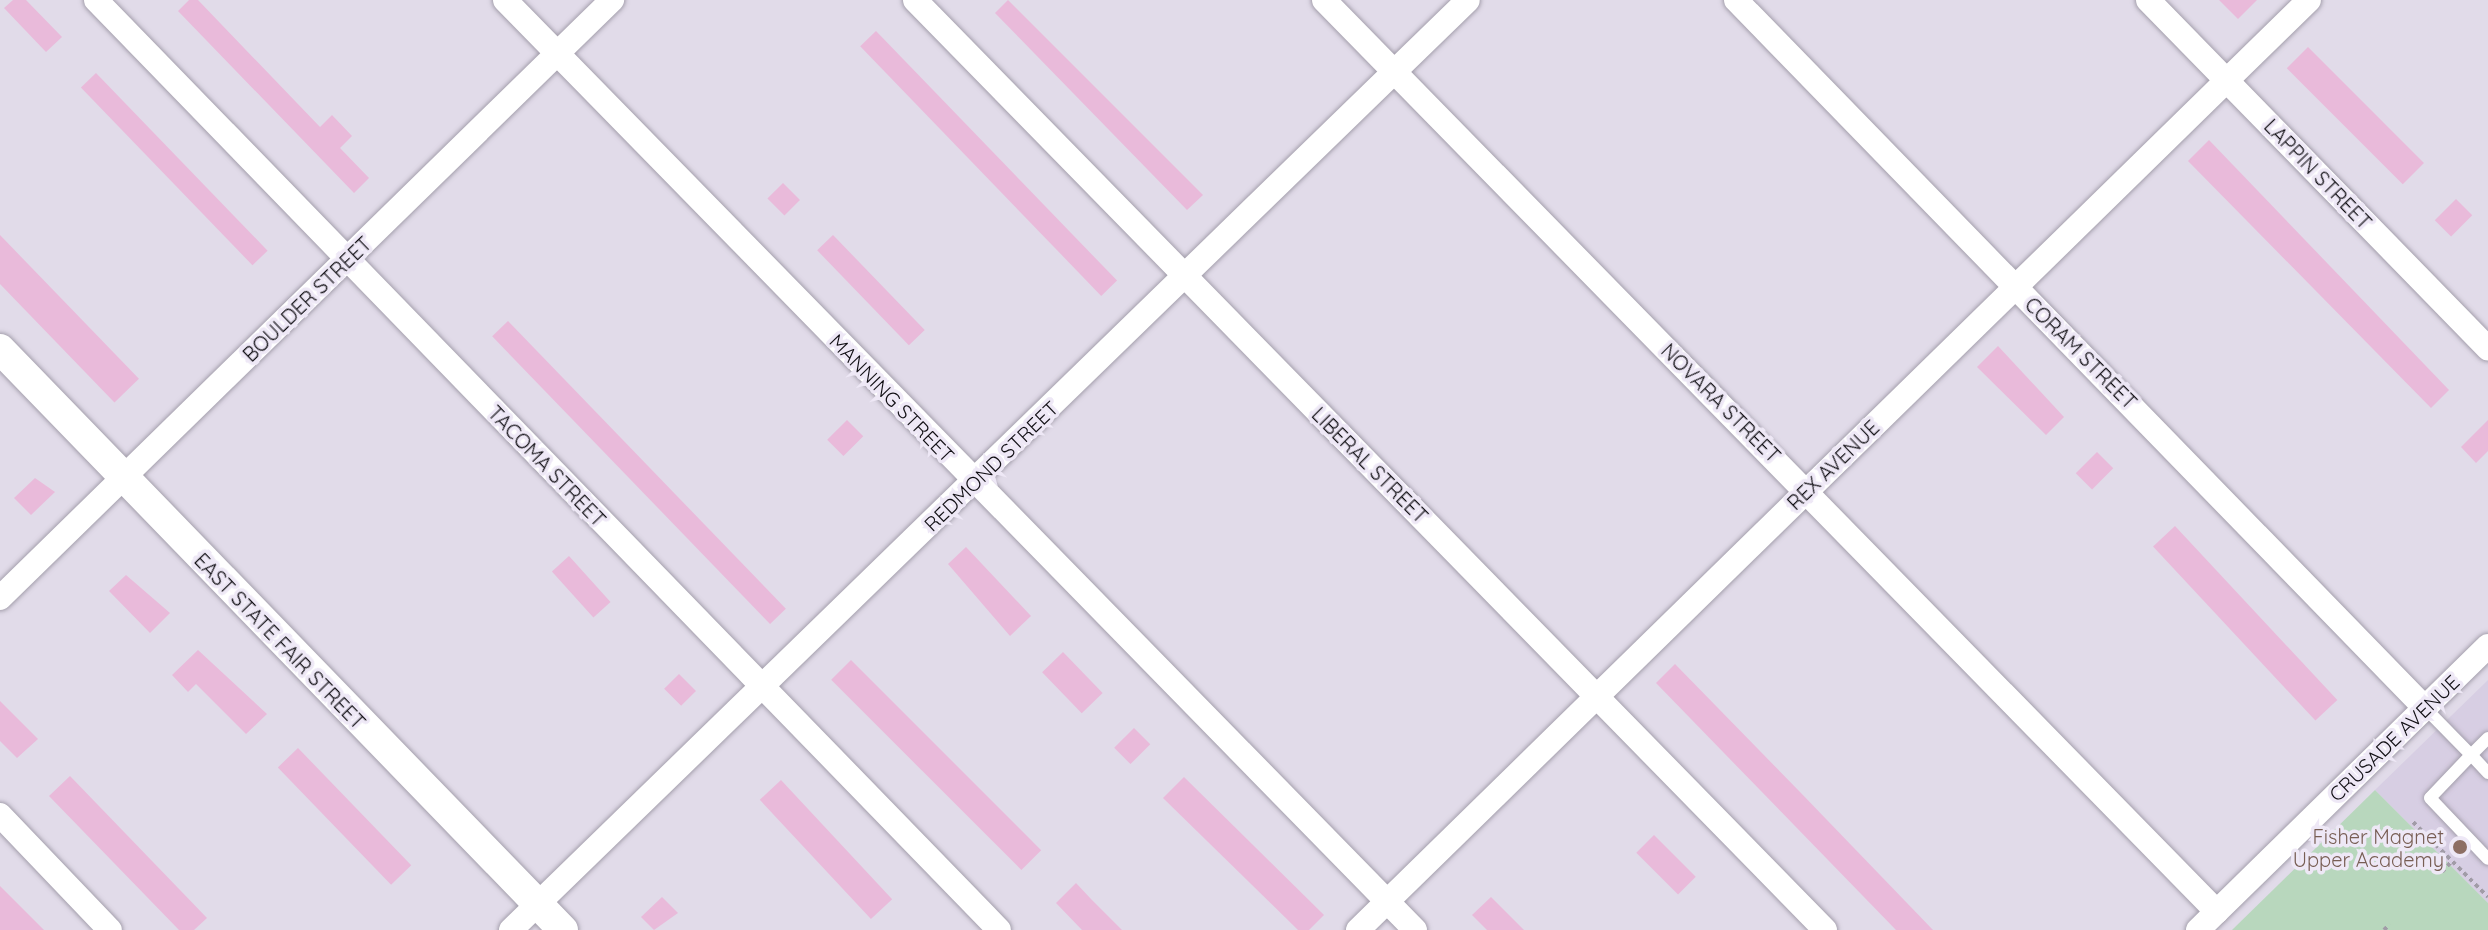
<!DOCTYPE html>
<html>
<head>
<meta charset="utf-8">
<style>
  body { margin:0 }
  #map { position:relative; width:2488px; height:930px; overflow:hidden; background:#e1dbe9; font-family:Quicksand,sans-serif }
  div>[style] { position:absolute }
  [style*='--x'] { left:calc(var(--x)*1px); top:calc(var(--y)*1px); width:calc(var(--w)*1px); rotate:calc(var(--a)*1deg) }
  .built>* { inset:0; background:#d7cee3 }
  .green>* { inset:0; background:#b8d7bd }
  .building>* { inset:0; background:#e9bada; transform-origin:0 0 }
  .path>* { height:4px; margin-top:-2px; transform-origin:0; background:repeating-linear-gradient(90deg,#a19ca7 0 4px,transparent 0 8px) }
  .roads { filter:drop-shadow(0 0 2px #a49fac) drop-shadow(0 0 2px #a49fac) }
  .service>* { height:12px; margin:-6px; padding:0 6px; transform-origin:6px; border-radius:6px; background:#fff }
  .minor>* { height:24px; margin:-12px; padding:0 12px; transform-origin:12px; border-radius:12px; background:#fff }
  .tertiary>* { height:30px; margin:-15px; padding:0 15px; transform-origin:15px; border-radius:15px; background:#fff }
  .dots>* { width:22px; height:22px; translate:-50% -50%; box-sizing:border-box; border:4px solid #eee8f6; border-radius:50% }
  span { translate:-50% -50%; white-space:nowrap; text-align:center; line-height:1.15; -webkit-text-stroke:7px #eee8f6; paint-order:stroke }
  .street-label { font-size:20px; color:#0f0d12 }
  .education-label { font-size:20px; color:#785e54 }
  .right { translate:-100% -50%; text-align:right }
</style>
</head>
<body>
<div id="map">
  <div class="built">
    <i style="clip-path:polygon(2488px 680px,2488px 903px,2375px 790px)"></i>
  </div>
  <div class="green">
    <i style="clip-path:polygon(2375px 790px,2488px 903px,2488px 930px,2232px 930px)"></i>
  </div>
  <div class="building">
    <i style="clip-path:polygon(13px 0,26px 0,62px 37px,46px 52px,4px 8px)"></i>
    <i style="clip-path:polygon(189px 0,198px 0,320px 127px,332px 115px,352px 136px,340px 148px,369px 178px,354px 193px,178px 11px)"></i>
    <i style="clip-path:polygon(1008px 0,1203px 195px,1187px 210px,995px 13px)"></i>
    <i style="clip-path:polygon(2219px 0,2257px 0,2238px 19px)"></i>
    <i style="left:876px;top:31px;width:347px;height:22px;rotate:46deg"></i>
    <i style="left:2308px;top:47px;width:164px;height:30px;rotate:45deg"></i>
    <i style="left:96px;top:73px;width:247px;height:21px;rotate:46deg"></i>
    <i style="clip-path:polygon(2209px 140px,2449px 390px,2431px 408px,2188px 161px)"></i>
    <i style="left:783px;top:183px;width:24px;height:22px;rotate:45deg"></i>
    <i style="left:2456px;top:199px;width:23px;height:30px;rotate:45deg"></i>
    <i style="left:0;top:235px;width:200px;height:34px;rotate:46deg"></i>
    <i style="left:833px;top:235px;width:132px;height:22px;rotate:46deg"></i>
    <i style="left:508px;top:321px;width:400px;height:22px;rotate:46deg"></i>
    <i style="clip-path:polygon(1998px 346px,2064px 417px,2046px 435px,1977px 367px)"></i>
    <i style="left:847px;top:420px;width:23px;height:28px;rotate:45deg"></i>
    <i style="clip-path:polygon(2488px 420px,2488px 451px,2476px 463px,2461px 447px)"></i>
    <i style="left:2097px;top:452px;width:23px;height:30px;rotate:45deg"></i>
    <i style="clip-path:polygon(35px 478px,55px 492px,31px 515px,14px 498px)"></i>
    <i style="left:2175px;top:526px;width:238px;height:30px;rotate:47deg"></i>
    <i style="clip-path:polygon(966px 547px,1031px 616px,1010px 636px,948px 564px)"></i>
    <i style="left:569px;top:556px;width:62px;height:23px;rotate:48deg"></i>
    <i style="clip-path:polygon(126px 575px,170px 613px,150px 633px,109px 591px)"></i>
    <i style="clip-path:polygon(198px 650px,267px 714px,246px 734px,196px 684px,188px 692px,172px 675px)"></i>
    <i style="left:1063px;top:652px;width:57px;height:29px;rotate:46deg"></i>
    <i style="left:851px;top:660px;width:269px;height:28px;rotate:45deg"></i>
    <i style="clip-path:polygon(1675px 664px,1800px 792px,1933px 930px,1896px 930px,1656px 683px)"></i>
    <i style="left:679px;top:674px;width:24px;height:21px;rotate:45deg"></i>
    <i style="clip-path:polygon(0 701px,38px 739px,17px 758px,0 741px)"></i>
    <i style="left:1134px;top:728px;width:23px;height:28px;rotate:45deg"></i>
    <i style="left:298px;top:748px;width:163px;height:28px;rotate:46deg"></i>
    <i style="clip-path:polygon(70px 776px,207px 918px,194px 930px,179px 930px,49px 796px)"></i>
    <i style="clip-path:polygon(1184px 777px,1324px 915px,1309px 930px,1298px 930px,1163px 798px)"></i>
    <i style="left:781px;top:780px;width:163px;height:29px;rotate:47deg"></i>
    <i style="left:1654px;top:835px;width:59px;height:25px;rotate:45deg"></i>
    <i style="clip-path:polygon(1076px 883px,1091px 899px,1122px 930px,1082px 930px,1056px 903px)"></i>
    <i style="clip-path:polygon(0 886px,44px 930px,0 930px)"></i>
    <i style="clip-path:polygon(662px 897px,678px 913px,654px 930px,641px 917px)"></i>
    <i style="clip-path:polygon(1491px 897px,1524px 930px,1487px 930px,1472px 915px)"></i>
  </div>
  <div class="path">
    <i style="--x:2413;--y:822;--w:106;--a:45"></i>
    <i style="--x:2442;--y:872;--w:13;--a:-48"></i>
    <i style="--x:2384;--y:930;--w:8;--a:-45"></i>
  </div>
  <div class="roads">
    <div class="service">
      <i style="--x:2425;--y:708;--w:66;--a:45.6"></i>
      <i style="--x:2471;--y:755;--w:24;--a:-45"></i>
      <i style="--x:2488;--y:773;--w:25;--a:-133"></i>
      <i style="--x:2471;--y:755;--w:59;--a:133.6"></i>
      <i style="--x:2430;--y:798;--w:84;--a:46.4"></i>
    </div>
    <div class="minor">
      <i style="--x:96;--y:0;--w:1296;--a:45.84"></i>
      <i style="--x:505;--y:0;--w:1301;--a:45.62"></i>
      <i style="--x:915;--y:0;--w:1301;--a:45.62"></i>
      <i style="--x:1324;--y:0;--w:1276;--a:45.6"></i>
      <i style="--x:1736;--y:0;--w:988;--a:45.78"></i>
      <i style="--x:2148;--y:0;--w:487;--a:45.7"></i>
      <i style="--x:0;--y:598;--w:856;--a:-44.34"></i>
      <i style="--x:0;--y:815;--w:159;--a:46.3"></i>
      <i style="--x:511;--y:930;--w:1334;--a:-44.18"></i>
      <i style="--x:1358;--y:930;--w:1330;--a:-44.36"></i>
      <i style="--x:2198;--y:930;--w:406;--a:-44.4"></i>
    </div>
    <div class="tertiary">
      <i style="--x:0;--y:349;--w:809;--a:45.9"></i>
    </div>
  </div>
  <div class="dots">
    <i style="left:2460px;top:847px;background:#8d6e63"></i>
  </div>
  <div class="street-label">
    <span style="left:2318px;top:174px;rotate:46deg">LAPPIN STREET</span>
    <span style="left:307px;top:299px;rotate:-44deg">BOULDER STREET</span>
    <span style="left:2081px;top:353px;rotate:45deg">CORAM STREET</span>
    <span style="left:892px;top:398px;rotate:46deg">MANNING STREET</span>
    <span style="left:1721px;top:403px;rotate:45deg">NOVARA STREET</span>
    <span style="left:1370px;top:465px;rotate:45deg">LIBERAL STREET</span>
    <span style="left:1833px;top:465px;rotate:-44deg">REX AVENUE</span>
    <span style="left:547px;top:466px;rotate:46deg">TACOMA STREET</span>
    <span style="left:991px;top:466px;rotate:-44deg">REDMOND STREET</span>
    <span style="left:280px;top:641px;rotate:46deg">EAST STATE FAIR STREET</span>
    <span style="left:2394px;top:738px;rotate:-44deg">CRUSADE AVENUE</span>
  </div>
  <div class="education-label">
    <span class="right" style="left:2444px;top:848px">Fisher Magnet<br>Upper Academy</span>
  </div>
</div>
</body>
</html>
